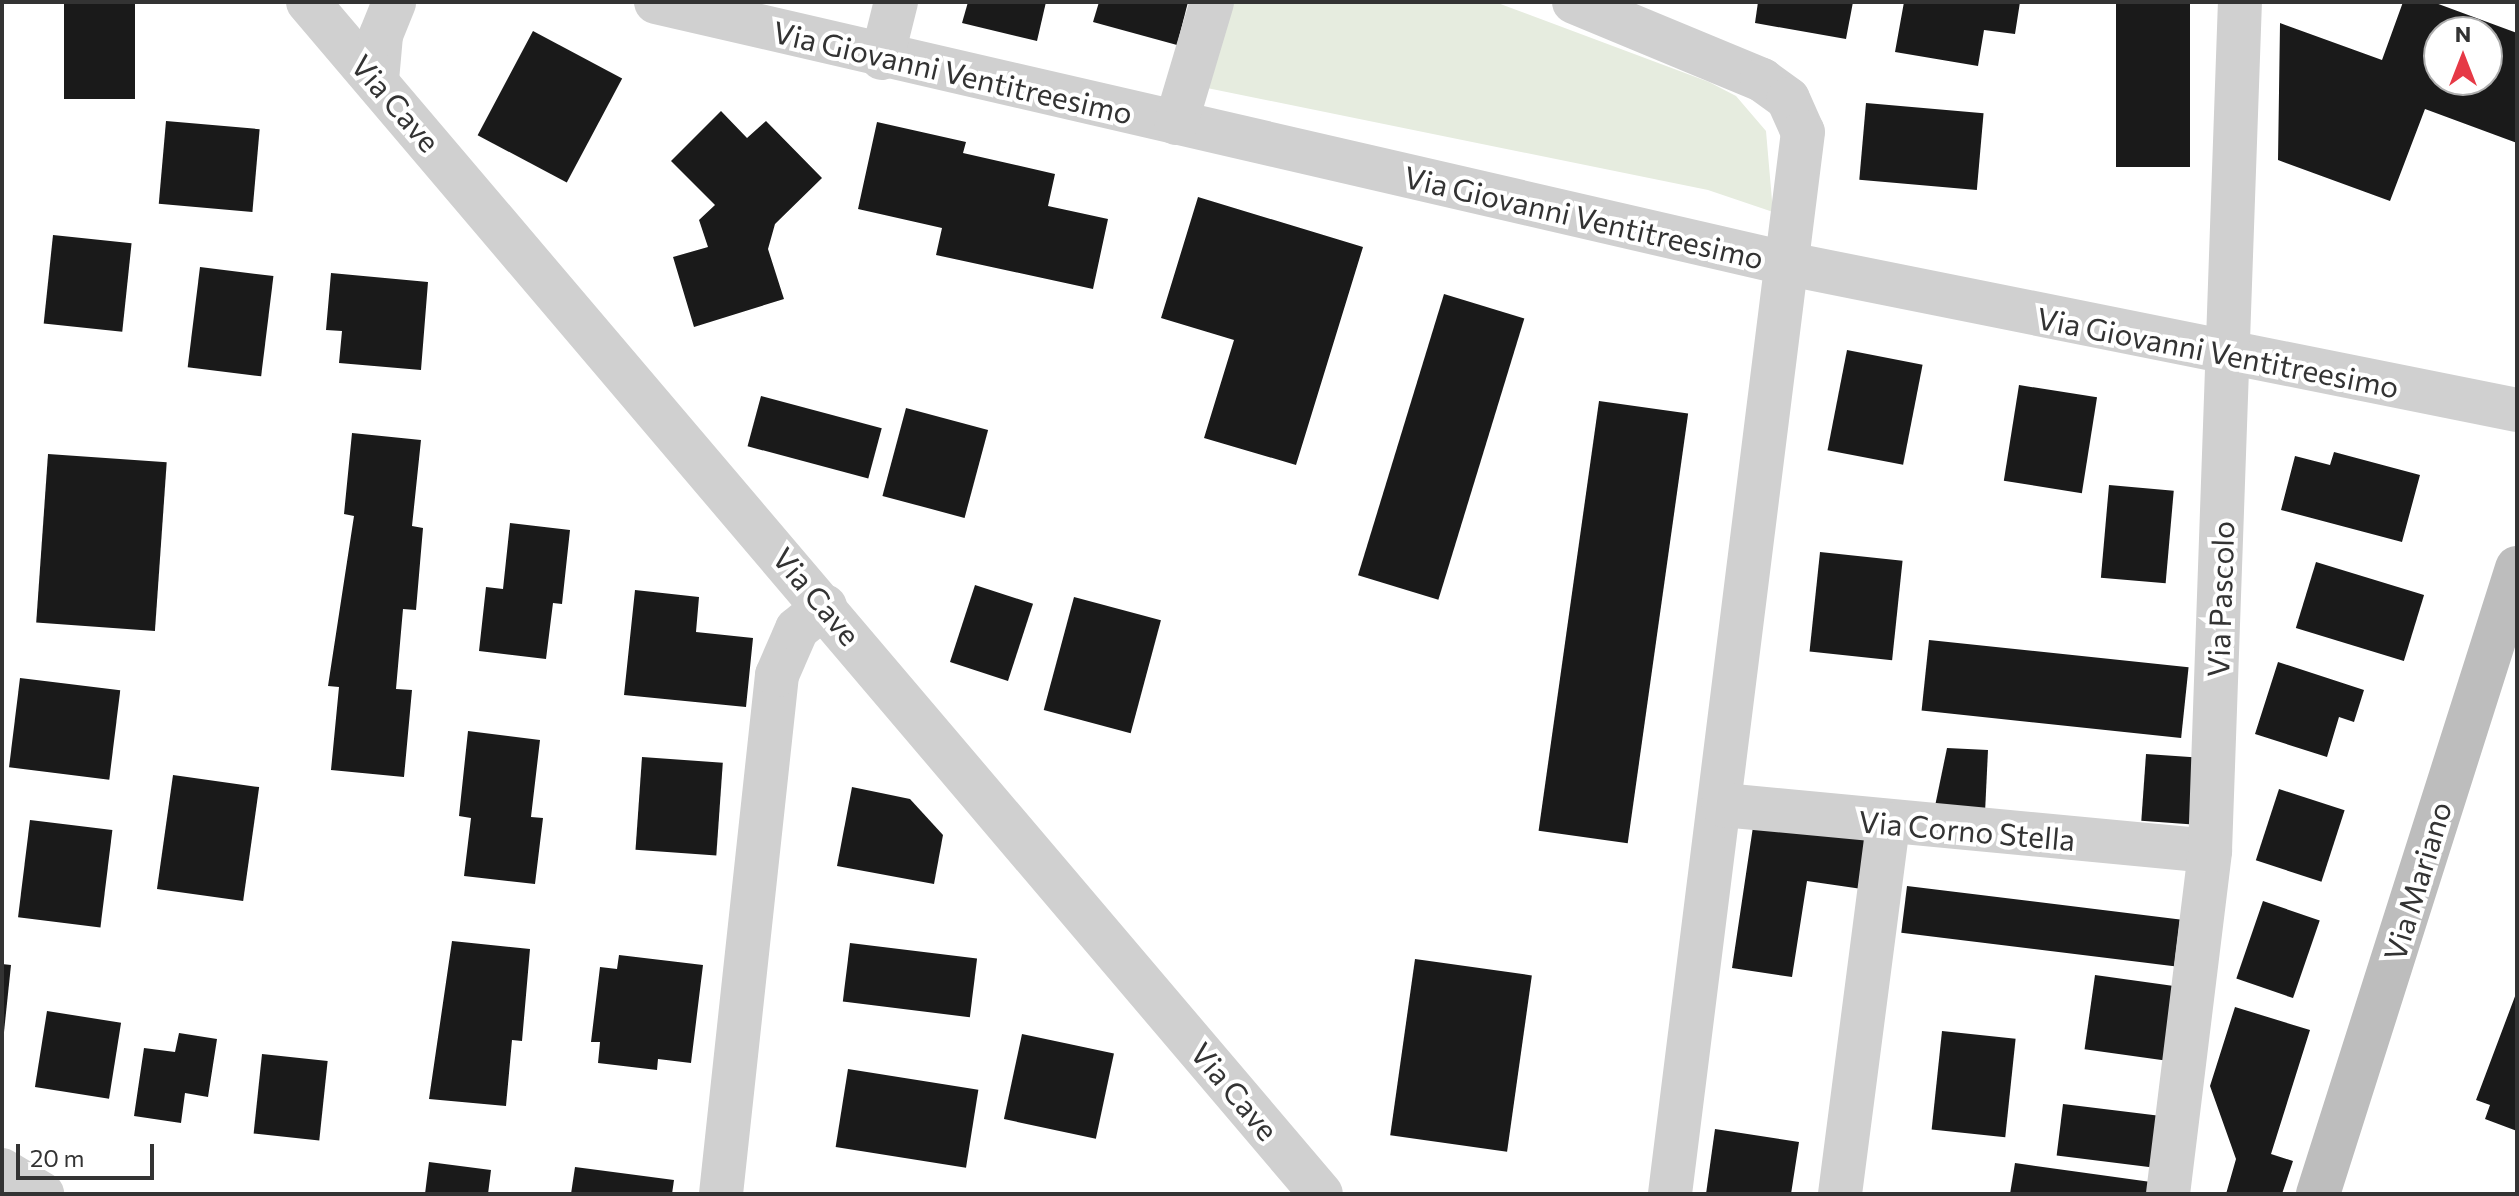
<!DOCTYPE html>
<html>
<head>
<meta charset="utf-8">
<style>
  body { margin:0 }
  #map { position:relative; width:2519px; height:1196px; overflow:hidden; background:#fff; font-family:Commissioner,sans-serif }
  div>[style] { position:absolute }
  [style*='--x'] { left:calc(var(--x)*1px); top:calc(var(--y)*1px); width:calc(var(--w)*1px); rotate:calc(var(--a)*1deg) }
  .green>* { inset:0; background:#e6ecdf }
  .building>* { inset:0; background:#1a1a1a; transform-origin:0 0 }
  .street>* { height:44px; margin:-22px; padding:0 22px; transform-origin:22px; border-radius:22px; background:#d0d0d0 }
  .secondary>* { height:44px; margin:-22px; padding:0 22px; transform-origin:22px; border-radius:22px; background:#bdbdbd }
  span { translate:-50% -50%; white-space:nowrap; text-align:center; line-height:1.15; -webkit-text-stroke:8px #fff; paint-order:stroke }
  .street-label { font-size:30px; color:#333 }
  .frame { position:absolute; inset:0; border:4px solid #333; pointer-events:none }
  .north { position:absolute; left:2423px; top:16px; width:80px; height:80px; box-sizing:border-box; background:#fff; border:2px solid #adadad; border-radius:50%; rotate:0deg; font-size:22px; font-weight:700; line-height:32px; text-align:center; color:#333 }
  .north::after { content:''; display:block; margin:auto; width:28px; height:36px; background:#e63946; clip-path:polygon(50% 0,100% 100%,50% 72%,0 100%) }
  .scale { position:absolute; left:16px; top:1144px; width:138px; height:36px; box-sizing:border-box; border:4px solid #333; border-top:0; padding-left:10px; font-size:24px; line-height:28px; white-space:nowrap; color:#333; -webkit-text-stroke:6px #fff; paint-order:stroke }
</style>
</head>
<body>
<div id="map">
  <div class="green">
    <i style="clip-path:polygon(1230px 2px,1495px 2px,1709px 82px,1736px 96px,1766px 131px,1773px 212px,1708px 190px,1207px 88px)"></i>
  </div>
  <div class="building">
    <i style="left:64px;top:2px;width:71px;height:97px"></i>
    <i style="clip-path:polygon(968px 2px,1046px 2px,1037px 41px,962px 23px)"></i>
    <i style="clip-path:polygon(1099px 2px,1188px 2px,1177px 45px,1093px 22px)"></i>
    <i style="clip-path:polygon(1758px 2px,1853px 2px,1846px 39px,1755px 23px)"></i>
    <i style="clip-path:polygon(1904px 2px,2020px 2px,2015px 34px,1984px 30px,1978px 66px,1895px 52px)"></i>
    <i style="left:2116px;top:2px;width:74px;height:165px"></i>
    <i style="clip-path:polygon(evenodd,2403px 2px,2433px 2px,2517px 33px,2517px 143px,2425px 109px,2390px 201px,2278px 160px,2280px 23px,2382px 60px,2403px 2px,2439px 32px,2487px 32px,2487px 80px,2439px 80px,2439px 32px)"></i>
    <i style="left:533px;top:31px;width:101px;height:118px;rotate:28deg"></i>
    <i style="left:1866px;top:103px;width:118px;height:77px;rotate:5deg"></i>
    <i style="clip-path:polygon(721px 111px,747px 138px,766px 121px,822px 178px,775px 224px,768px 249px,784px 299px,694px 327px,673px 257px,708px 247px,699px 220px,715px 205px,671px 161px)"></i>
    <i style="left:166px;top:121px;width:94px;height:83px;rotate:5deg"></i>
    <i style="clip-path:polygon(877px 122px,966px 142px,963px 153px,1055px 174px,1048px 206px,1108px 219px,1093px 289px,936px 255px,942px 228px,858px 209px)"></i>
    <i style="clip-path:polygon(1198px 197px,1363px 247px,1296px 465px,1204px 438px,1234px 340px,1161px 318px)"></i>
    <i style="left:53px;top:235px;width:79px;height:89px;rotate:6deg"></i>
    <i style="left:200px;top:267px;width:74px;height:101px;rotate:7deg"></i>
    <i style="clip-path:polygon(331px 273px,428px 282px,421px 370px,339px 363px,342px 331px,326px 330px)"></i>
    <i style="left:1444px;top:294px;width:84px;height:294px;rotate:17deg"></i>
    <i style="left:1847px;top:350px;width:77px;height:102px;rotate:11deg"></i>
    <i style="left:2019px;top:385px;width:79px;height:97px;rotate:9deg"></i>
    <i style="left:761px;top:396px;width:125px;height:52px;rotate:15deg"></i>
    <i style="left:1599px;top:401px;width:90px;height:434px;rotate:8deg"></i>
    <i style="left:906px;top:408px;width:85px;height:91px;rotate:15deg"></i>
    <i style="clip-path:polygon(352px 433px,421px 440px,412px 526px,423px 528px,416px 610px,403px 609px,396px 689px,412px 690px,404px 777px,331px 770px,339px 687px,328px 686px,354px 516px,344px 514px)"></i>
    <i style="clip-path:polygon(2334px 452px,2420px 475px,2402px 542px,2281px 510px,2295px 456px,2330px 465px)"></i>
    <i style="left:48px;top:454px;width:119px;height:169px;rotate:4deg"></i>
    <i style="left:2109px;top:485px;width:65px;height:93px;rotate:5deg"></i>
    <i style="clip-path:polygon(510px 523px,570px 530px,562px 604px,553px 603px,546px 659px,479px 651px,486px 587px,503px 589px)"></i>
    <i style="left:1820px;top:552px;width:83px;height:100px;rotate:6deg"></i>
    <i style="left:2316px;top:562px;width:113px;height:69px;rotate:17deg"></i>
    <i style="left:975px;top:585px;width:61px;height:81px;rotate:18deg"></i>
    <i style="clip-path:polygon(635px 590px,699px 597px,696px 632px,753px 638px,746px 707px,624px 695px)"></i>
    <i style="left:1074px;top:597px;width:90px;height:117px;rotate:15deg"></i>
    <i style="left:1929px;top:640px;width:261px;height:71px;rotate:6deg"></i>
    <i style="clip-path:polygon(2278px 662px,2364px 690px,2354px 722px,2339px 717px,2327px 757px,2255px 734px)"></i>
    <i style="left:20px;top:678px;width:101px;height:90px;rotate:7deg"></i>
    <i style="clip-path:polygon(468px 731px,540px 740px,531px 817px,543px 818px,535px 884px,464px 876px,471px 818px,459px 816px)"></i>
    <i style="clip-path:polygon(1947px 748px,1988px 750px,1985px 813px,1934px 811px)"></i>
    <i style="left:2146px;top:754px;width:55px;height:67px;rotate:4deg"></i>
    <i style="left:642px;top:757px;width:81px;height:93px;rotate:4deg"></i>
    <i style="left:173px;top:775px;width:87px;height:115px;rotate:8deg"></i>
    <i style="clip-path:polygon(852px 787px,910px 799px,943px 835px,934px 884px,837px 866px)"></i>
    <i style="left:2279px;top:789px;width:69px;height:75px;rotate:18deg"></i>
    <i style="left:30px;top:820px;width:83px;height:98px;rotate:7deg"></i>
    <i style="clip-path:polygon(1754px 820px,1870px 837px,1862px 889px,1807px 881px,1792px 977px,1732px 968px)"></i>
    <i style="left:1907px;top:886px;width:275px;height:47px;rotate:7deg"></i>
    <i style="left:2263px;top:901px;width:60px;height:82px;rotate:19deg"></i>
    <i style="clip-path:polygon(452px 941px,530px 949px,522px 1041px,512px 1040px,506px 1106px,429px 1099px)"></i>
    <i style="left:850px;top:943px;width:128px;height:59px;rotate:7deg"></i>
    <i style="clip-path:polygon(619px 955px,703px 965px,691px 1063px,658px 1059px,657px 1070px,598px 1063px,600px 1042px,591px 1042px,600px 967px,617px 969px)"></i>
    <i style="left:1415px;top:959px;width:118px;height:178px;rotate:8deg"></i>
    <i style="clip-path:polygon(2px 964px,11px 965px,4px 1032px,2px 1032px)"></i>
    <i style="left:2095px;top:975px;width:85px;height:75px;rotate:8deg"></i>
    <i style="clip-path:polygon(2517px 991px,2517px 1131px,2485px 1119px,2490px 1105px,2476px 1100px)"></i>
    <i style="clip-path:polygon(2235px 1007px,2310px 1030px,2271px 1154px,2293px 1161px,2282px 1194px,2226px 1194px,2236px 1159px,2210px 1086px)"></i>
    <i style="left:47px;top:1011px;width:75px;height:77px;rotate:9deg"></i>
    <i style="left:1942px;top:1031px;width:74px;height:99px;rotate:6deg"></i>
    <i style="clip-path:polygon(179px 1033px,217px 1039px,208px 1097px,185px 1093px,181px 1123px,134px 1116px,144px 1048px,175px 1052px)"></i>
    <i style="left:1022px;top:1034px;width:94px;height:87px;rotate:12deg"></i>
    <i style="left:262px;top:1054px;width:66px;height:80px;rotate:6deg"></i>
    <i style="left:848px;top:1069px;width:132px;height:79px;rotate:9deg"></i>
    <i style="left:2063px;top:1104px;width:101px;height:52px;rotate:7deg"></i>
    <i style="clip-path:polygon(1715px 1129px,1799px 1142px,1791px 1194px,1706px 1194px)"></i>
    <i style="clip-path:polygon(429px 1162px,491px 1170px,488px 1194px,425px 1194px)"></i>
    <i style="clip-path:polygon(2015px 1163px,2151px 1182px,2150px 1194px,2010px 1194px)"></i>
    <i style="clip-path:polygon(575px 1167px,674px 1180px,672px 1194px,571px 1194px)"></i>
  </div>
  <div class="street">
    <i style="--x:308;--y:2;--w:1564;--a:49.64"></i>
    <i style="--x:656;--y:2;--w:1163;--a:13.02"></i>
    <i style="--x:1789;--y:264;--w:742;--a:11.34"></i>
    <i style="--x:1574;--y:2;--w:204;--a:22.5"></i>
    <i style="--x:1762;--y:80;--w:32;--a:36"></i>
    <i style="--x:1788;--y:99;--w:36;--a:66"></i>
    <i style="--x:1803;--y:132;--w:1070;--a:97.14"></i>
    <i style="--x:882;--y:58;--w:58;--a:-76"></i>
    <i style="--x:377;--y:80;--w:45;--a:-84.9"></i>
    <i style="--x:381;--y:35;--w:35;--a:-68"></i>
    <i style="--x:1176;--y:123;--w:126;--a:-73.4"></i>
    <i style="--x:1723;--y:805;--w:489;--a:5.4"></i>
    <i style="--x:2;--y:1170;--w:47;--a:31"></i>
    <i style="--x:721;--y:1194;--w:522;--a:-83.84"></i>
    <i style="--x:777;--y:675;--w:50;--a:-66.5"></i>
    <i style="--x:797;--y:629;--w:36;--a:-39"></i>
    <i style="--x:1840;--y:1194;--w:373;--a:-82.6"></i>
    <i style="--x:2168;--y:1194;--w:346;--a:-83"></i>
    <i style="--x:2210;--y:851;--w:850;--a:-87.98"></i>
  </div>
  <div class="secondary">
    <i style="--x:2318;--y:1194;--w:657;--a:-72.36"></i>
  </div>
  <div class="street-label">
    <span style="left:953px;top:72px;rotate:13deg">Via Giovanni Ventitreesimo</span>
    <span style="left:396px;top:103px;rotate:49deg">Via Cave</span>
    <span style="left:1584px;top:217px;rotate:13deg">Via Giovanni Ventitreesimo</span>
    <span style="left:2218px;top:352px;rotate:11deg">Via Giovanni Ventitreesimo</span>
    <span style="left:817px;top:596px;rotate:50deg">Via Cave</span>
    <span style="left:2220px;top:599px;rotate:-88deg">Via Pascolo</span>
    <span style="left:1967px;top:830px;rotate:5deg">Via Corno Stella</span>
    <span style="left:2417px;top:881px;rotate:-73deg">Via Mariano</span>
    <span style="left:1235px;top:1091px;rotate:50deg">Via Cave</span>
  </div>
  <div class="frame"></div>
  <div class="north">N</div>
  <div class="scale">20 m</div>
</div>
</body>
</html>
